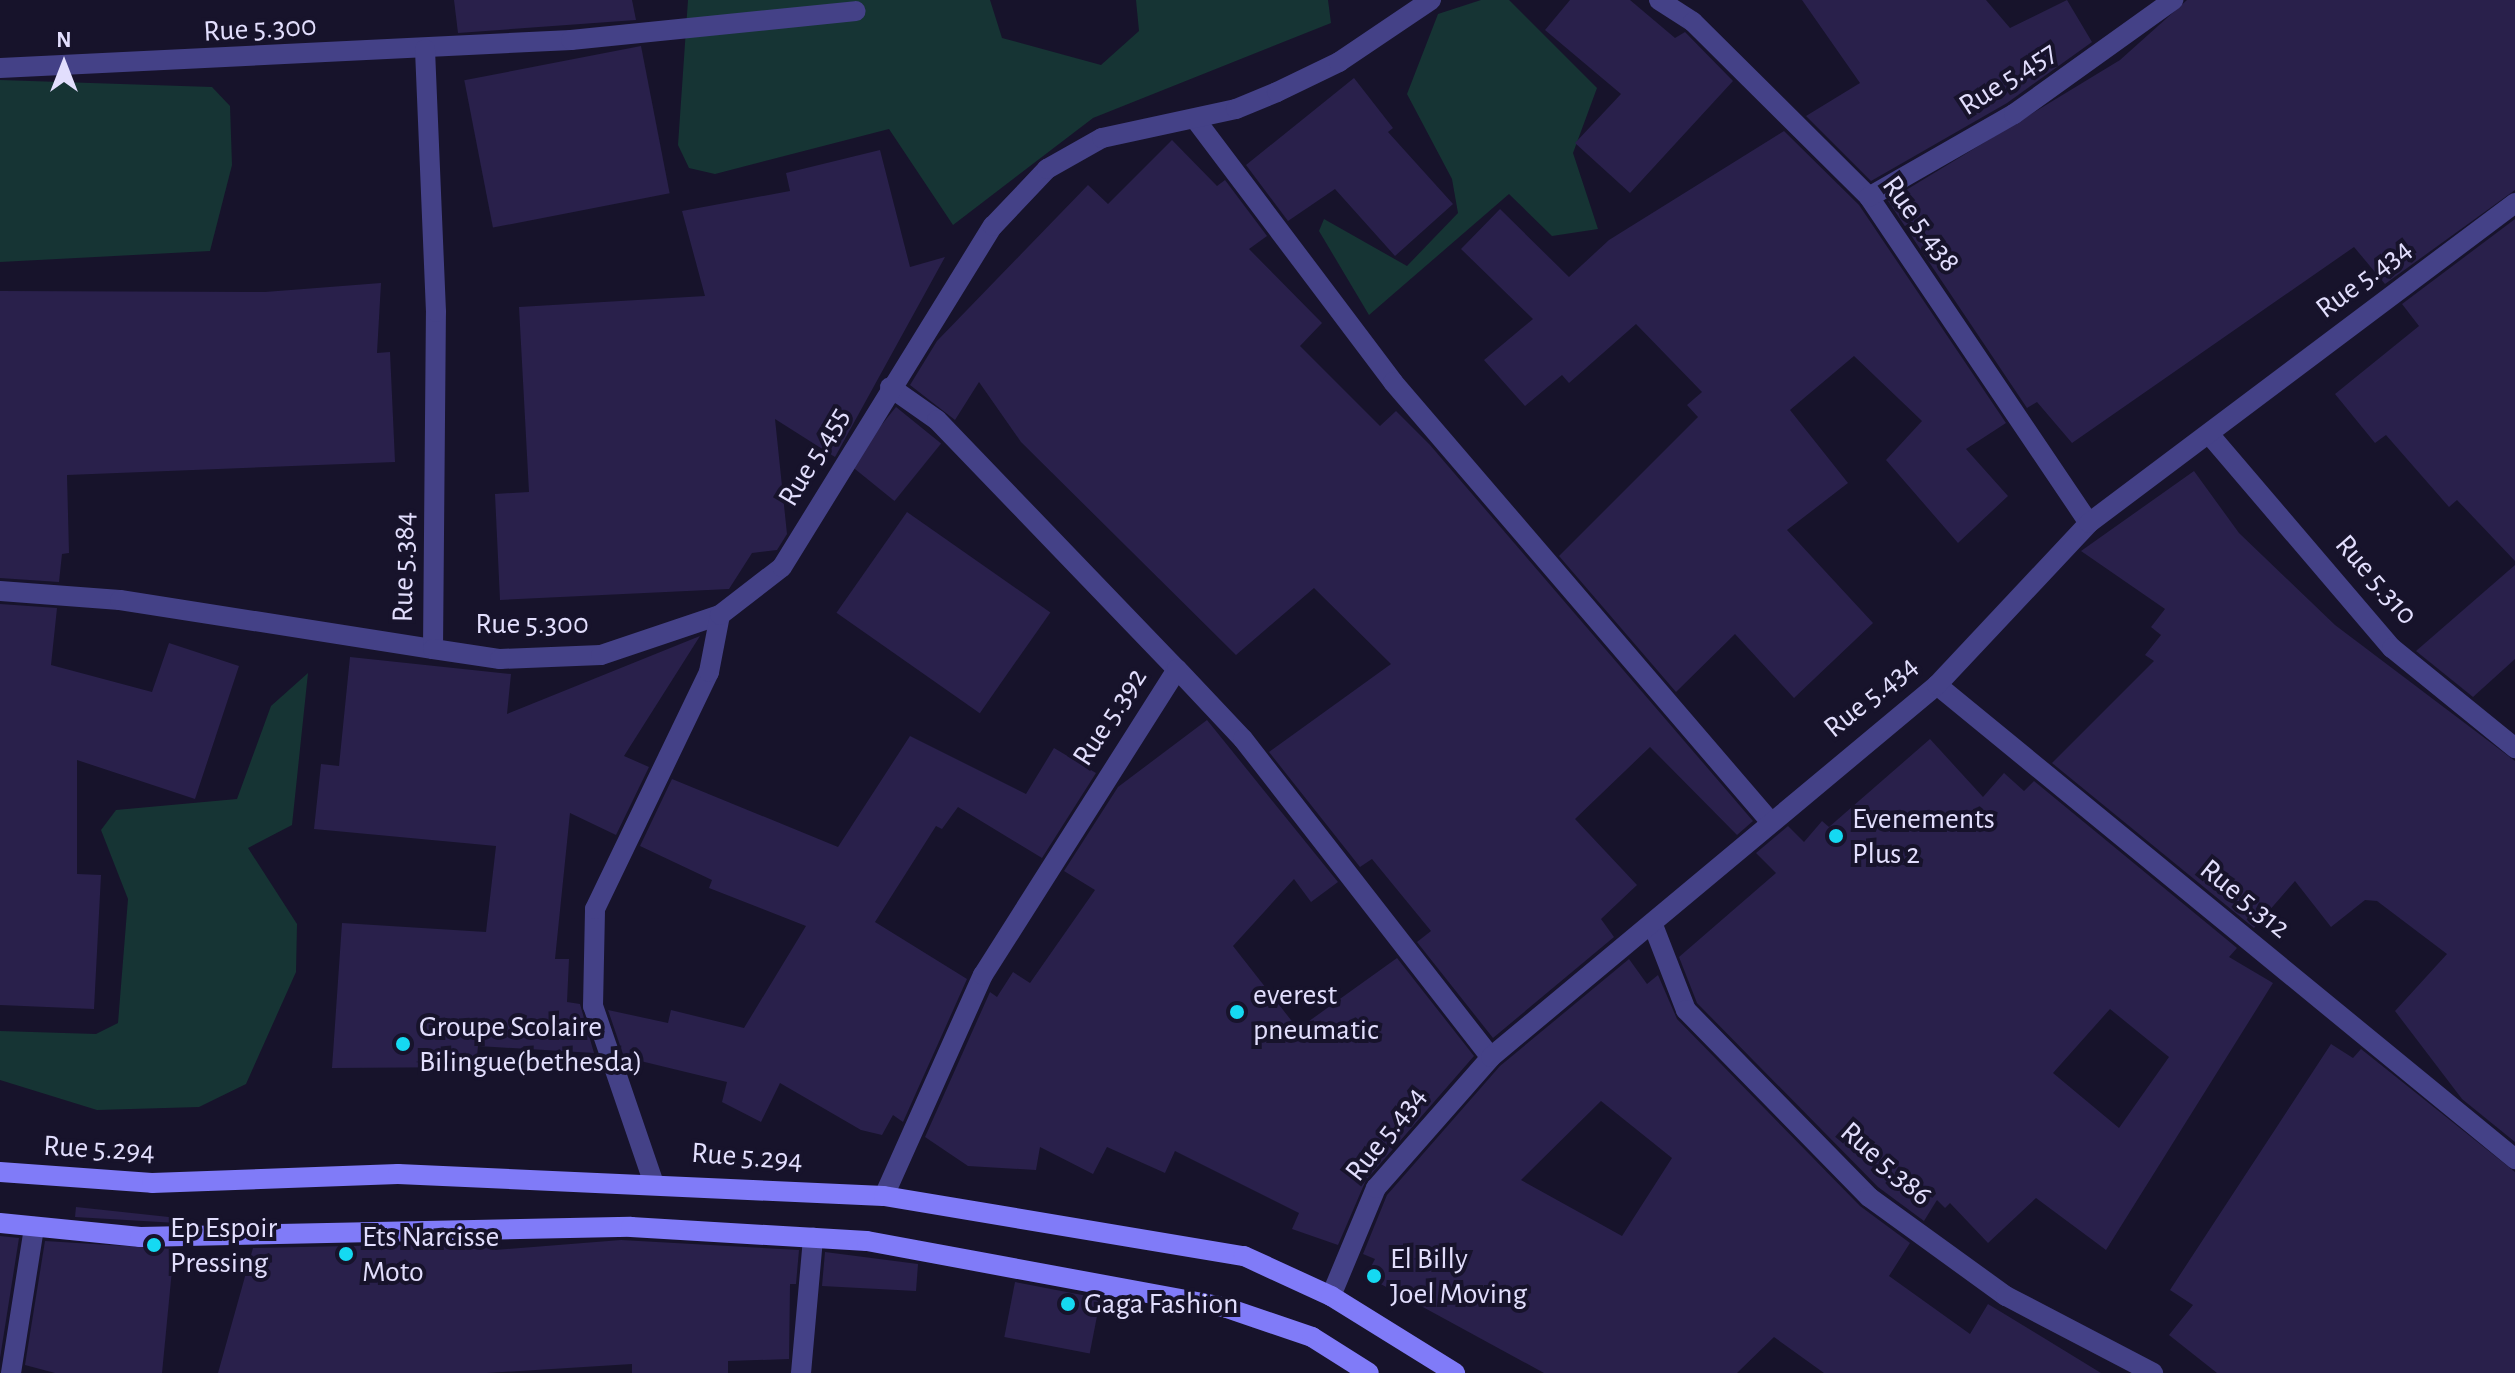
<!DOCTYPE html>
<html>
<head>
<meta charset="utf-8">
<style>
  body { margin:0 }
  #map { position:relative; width:2515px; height:1373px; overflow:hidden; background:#17132b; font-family:"Alegreya Sans",sans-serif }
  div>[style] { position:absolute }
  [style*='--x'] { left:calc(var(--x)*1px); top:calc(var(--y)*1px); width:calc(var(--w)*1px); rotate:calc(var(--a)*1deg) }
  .green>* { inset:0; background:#163434 }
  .building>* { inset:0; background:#29204b; transform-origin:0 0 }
  .minor>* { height:20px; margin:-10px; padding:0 10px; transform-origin:10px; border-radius:10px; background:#444187 }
  .secondary>* { height:20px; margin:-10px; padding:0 10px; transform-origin:10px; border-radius:10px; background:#807bf8 }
  .dots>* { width:22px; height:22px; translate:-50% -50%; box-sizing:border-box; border:4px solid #17132b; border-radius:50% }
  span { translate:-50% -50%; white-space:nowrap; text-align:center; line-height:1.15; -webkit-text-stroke:8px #17132b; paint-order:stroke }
  .street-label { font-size:30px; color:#e2defd }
  .poi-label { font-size:30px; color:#e2defd }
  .left { translate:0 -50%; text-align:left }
  .north { position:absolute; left:24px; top:24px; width:80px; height:80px; -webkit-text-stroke:6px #17132b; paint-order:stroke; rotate:0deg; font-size:22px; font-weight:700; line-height:32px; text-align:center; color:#e2defd }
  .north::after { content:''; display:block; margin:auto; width:28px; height:36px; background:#e2defd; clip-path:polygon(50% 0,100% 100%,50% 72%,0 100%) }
</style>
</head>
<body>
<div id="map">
  <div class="green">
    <i style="clip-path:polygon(688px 0,990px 0,1002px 38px,1101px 65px,1139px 31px,1136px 0,1328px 0,1331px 23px,1093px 118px,953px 225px,889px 129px,715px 174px,689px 168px,678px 145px)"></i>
    <i style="clip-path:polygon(1481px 0,1509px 0,1597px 88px,1573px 153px,1598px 229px,1552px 236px,1509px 194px,1369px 315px,1319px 231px,1324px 219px,1407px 266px,1458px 213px,1452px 179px,1407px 94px,1438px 14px)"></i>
    <i style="clip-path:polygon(0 80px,212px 87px,230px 106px,232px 165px,210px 251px,0 262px)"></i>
    <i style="clip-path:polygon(308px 673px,292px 825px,248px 848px,297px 924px,296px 972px,246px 1084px,199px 1107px,97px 1110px,0 1080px,0 1031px,96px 1034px,118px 1023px,128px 899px,101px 830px,116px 810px,237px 799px,271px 706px)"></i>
  </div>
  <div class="building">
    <i style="clip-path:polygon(454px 0,632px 0,636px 20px,458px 33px)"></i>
    <i style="clip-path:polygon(1570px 0,1630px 0,1675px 38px,1685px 32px,1733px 81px,1630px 193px,1575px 143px,1621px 94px,1545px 30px)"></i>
    <i style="clip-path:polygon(1802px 0,1986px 0,2010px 28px,2067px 0,2092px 42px,2007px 103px,1871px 181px,1806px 116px,1860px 83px)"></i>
    <i style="clip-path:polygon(2187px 0,2515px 0,2515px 190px,2385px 284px,2354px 247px,2072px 443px,2037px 402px,2027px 408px,1888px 201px,2120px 60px)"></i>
    <i style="left:641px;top:46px;width:150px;height:180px;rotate:79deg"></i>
    <i style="clip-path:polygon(1354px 78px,1393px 128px,1388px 132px,1453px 204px,1395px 256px,1335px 189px,1288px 221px,1246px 165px)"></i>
    <i style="clip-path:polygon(1784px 131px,1859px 205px,2006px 423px,1966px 449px,2008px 496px,1958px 543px,1886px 460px,1922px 421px,1854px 356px,1790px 410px,1848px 483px,1787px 530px,1873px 623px,1794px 698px,1735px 634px,1676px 692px,1559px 556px,1698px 417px,1687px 405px,1702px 392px,1636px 324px,1569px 383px,1562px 375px,1525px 406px,1484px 360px,1533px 319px,1461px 249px,1500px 209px,1569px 277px,1609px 240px)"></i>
    <i style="clip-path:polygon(1172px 140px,1217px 186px,1225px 180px,1267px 236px,1249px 249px,1322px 323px,1300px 346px,1380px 426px,1396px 411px,1430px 445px,1753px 821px,1737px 835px,1650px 747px,1575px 819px,1637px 885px,1601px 919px,1614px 937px,1493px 1038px,1417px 942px,1431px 931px,1372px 859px,1360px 867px,1269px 752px,1391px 664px,1314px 588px,1236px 655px,1021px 442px,979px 382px,955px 420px,910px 385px,937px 341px,1088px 185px,1108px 204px)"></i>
    <i style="clip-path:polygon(880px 150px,910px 267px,945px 257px,835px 457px,775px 419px,787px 534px,777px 550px,752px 553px,729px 589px,500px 600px,495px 494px,529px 492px,519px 307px,705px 296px,682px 211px,790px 191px,786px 173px)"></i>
    <i style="clip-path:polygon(2515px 219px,2515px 561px,2457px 500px,2449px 507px,2386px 435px,2375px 443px,2335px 394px,2419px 326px,2402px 304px)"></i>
    <i style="clip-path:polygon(381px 283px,377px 353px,390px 352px,395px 462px,67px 475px,69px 553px,62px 554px,59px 582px,0 578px,0 291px,265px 292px)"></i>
    <i style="left:896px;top:407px;width:58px;height:74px;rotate:39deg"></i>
    <i style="clip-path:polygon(2194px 471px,2239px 533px,2335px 625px,2515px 761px,2515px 1142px,2462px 1099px,2395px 1011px,2447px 954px,2377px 901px,2365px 900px,2331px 927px,2295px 881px,2254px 928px,2052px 763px,2154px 661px,2145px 655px,2161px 635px,2151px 627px,2165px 609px,2081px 551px)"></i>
    <i style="left:907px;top:512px;width:175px;height:123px;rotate:35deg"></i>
    <i style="clip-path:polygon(2515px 565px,2515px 659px,2473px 697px,2416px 651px)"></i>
    <i style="clip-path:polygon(0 604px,57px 608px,51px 665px,152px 692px,169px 643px,239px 666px,195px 799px,77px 760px,77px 874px,101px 875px,94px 1009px,0 1005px)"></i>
    <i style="clip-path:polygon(700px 636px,624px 756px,649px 767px,616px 835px,570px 813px,555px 959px,569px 959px,567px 1002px,580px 1004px,594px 1053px,478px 1046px,476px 1067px,332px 1068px,342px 923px,486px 932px,496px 846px,314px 829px,321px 764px,339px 766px,350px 657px,511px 674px,507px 714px)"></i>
    <i style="clip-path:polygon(1207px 720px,1338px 882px,1311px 902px,1294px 879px,1233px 946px,1298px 1029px,1397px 958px,1474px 1056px,1366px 1180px,1338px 1245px,1292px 1229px,1299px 1213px,1175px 1151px,1165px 1173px,1107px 1147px,1093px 1174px,1040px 1147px,1036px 1170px,968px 1166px,925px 1137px,990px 992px,997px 997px,1013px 972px,1030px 983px,1095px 890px,1064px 871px,1118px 787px)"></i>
    <i style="clip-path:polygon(910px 736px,1026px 794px,1054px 748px,1096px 773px,1042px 858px,958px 807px,942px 829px,936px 826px,875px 922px,967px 979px,903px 1122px,893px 1115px,882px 1135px,861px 1130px,780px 1083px,761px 1122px,722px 1102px,727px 1082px,624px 1057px,608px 1010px,668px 1023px,671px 1010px,744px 1028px,806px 926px,709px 888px,712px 880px,640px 846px,672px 779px,838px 847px)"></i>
    <i style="clip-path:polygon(evenodd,1930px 739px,1983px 797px,2004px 773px,2024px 791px,2034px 781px,2237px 948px,2229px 957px,2273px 983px,2106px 1250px,2036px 1198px,1988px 1243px,1950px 1203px,1945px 1208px,1937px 1200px,1924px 1221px,1878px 1187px,1697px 1003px,1679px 957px,1776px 873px,1756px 853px,1788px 826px,1804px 842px,1822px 821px,1829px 827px,1930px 739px,2110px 1009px,2169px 1057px,2119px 1128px,2053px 1073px,2110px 1009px)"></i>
    <i style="clip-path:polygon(evenodd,1629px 959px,1647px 984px,1658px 975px,1677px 1019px,1860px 1206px,1910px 1243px,1889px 1276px,1970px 1334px,1988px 1304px,2101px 1373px,1824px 1373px,1774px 1337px,1737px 1373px,1544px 1373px,1366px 1276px,1375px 1259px,1363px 1254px,1387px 1195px,1500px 1066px,1629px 959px,1601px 1101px,1672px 1158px,1622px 1236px,1521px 1180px,1601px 1101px)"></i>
    <i style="clip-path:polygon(2331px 1044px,2353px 1058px,2361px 1049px,2515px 1172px,2515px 1373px,2217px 1373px,2169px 1335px,2193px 1305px,2170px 1290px)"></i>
    <i style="clip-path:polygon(76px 1207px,178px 1218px,177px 1223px,75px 1217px)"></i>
    <i style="clip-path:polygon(0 1236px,19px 1238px,0 1358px)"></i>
    <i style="clip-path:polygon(621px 1240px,799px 1250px,796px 1284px,790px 1284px,789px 1359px,728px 1361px,728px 1373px,632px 1373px,632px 1364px,487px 1373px,218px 1373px,253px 1248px,494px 1243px,495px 1250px)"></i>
    <i style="clip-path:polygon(45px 1241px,174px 1249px,162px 1373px,55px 1373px,25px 1365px)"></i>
    <i style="clip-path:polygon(825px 1252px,918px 1264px,916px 1291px,822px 1286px)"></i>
    <i style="left:1015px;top:1282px;width:87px;height:56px;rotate:11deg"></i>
  </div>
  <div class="minor">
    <i style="--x:1659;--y:0;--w:40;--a:32.9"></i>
    <i style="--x:1693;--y:22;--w:248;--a:44.8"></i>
    <i style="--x:1869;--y:197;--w:393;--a:56"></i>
    <i style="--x:0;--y:68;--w:572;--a:-2.81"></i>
    <i style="--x:571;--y:40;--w:286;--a:-5.8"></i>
    <i style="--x:1195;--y:119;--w:329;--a:53"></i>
    <i style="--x:1393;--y:382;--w:577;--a:49.36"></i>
    <i style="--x:1869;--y:197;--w:167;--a:-29.8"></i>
    <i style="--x:2014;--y:114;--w:196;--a:-35.6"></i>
    <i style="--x:890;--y:387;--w:57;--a:35.1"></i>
    <i style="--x:937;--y:420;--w:346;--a:46.1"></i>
    <i style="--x:2209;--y:434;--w:282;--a:49.5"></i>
    <i style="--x:2392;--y:648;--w:159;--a:39.1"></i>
    <i style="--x:0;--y:591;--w:120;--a:4.3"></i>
    <i style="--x:120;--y:600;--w:317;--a:8.9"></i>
    <i style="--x:433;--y:649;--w:337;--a:-89.5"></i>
    <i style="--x:436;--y:312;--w:263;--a:-92.4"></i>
    <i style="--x:433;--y:649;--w:68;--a:8.5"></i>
    <i style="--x:500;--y:659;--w:101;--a:-2.3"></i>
    <i style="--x:601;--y:655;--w:126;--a:-18.6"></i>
    <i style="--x:1937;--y:685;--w:748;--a:39.35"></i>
    <i style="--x:1653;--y:925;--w:91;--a:68.8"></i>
    <i style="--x:1686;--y:1010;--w:262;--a:45.6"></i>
    <i style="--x:1869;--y:1197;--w:169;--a:35.9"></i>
    <i style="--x:2006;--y:1296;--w:166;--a:27.6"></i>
    <i style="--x:653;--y:1181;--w:185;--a:-108.9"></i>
    <i style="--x:593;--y:1006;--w:97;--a:-88.8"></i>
    <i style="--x:595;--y:909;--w:263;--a:-64.3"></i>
    <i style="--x:709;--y:672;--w:58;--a:-79.1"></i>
    <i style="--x:720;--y:615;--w:78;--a:-37.7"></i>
    <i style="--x:782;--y:567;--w:401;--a:-58.3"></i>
    <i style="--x:993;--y:226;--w:79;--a:-46.5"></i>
    <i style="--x:1047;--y:169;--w:63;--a:-29.4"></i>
    <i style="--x:1102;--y:138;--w:137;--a:-12.2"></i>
    <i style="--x:1236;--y:109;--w:44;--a:-22.5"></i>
    <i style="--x:1277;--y:92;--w:69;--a:-25.8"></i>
    <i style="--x:1339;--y:62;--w:111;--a:-34"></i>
    <i style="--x:884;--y:1196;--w:242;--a:-65.9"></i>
    <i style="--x:983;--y:975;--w:362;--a:-57.6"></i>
    <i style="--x:1177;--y:669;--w:96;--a:46.7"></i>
    <i style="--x:1243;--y:739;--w:403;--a:52.1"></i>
    <i style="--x:1331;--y:1296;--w:117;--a:-67.4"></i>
    <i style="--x:1376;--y:1188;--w:174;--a:-48.7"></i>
    <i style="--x:1491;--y:1057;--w:581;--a:-39.83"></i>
    <i style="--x:1937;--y:685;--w:222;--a:-46.8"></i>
    <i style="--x:2089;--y:523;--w:533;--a:-36.91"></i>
    <i style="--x:11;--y:1373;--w:148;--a:-81"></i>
    <i style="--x:801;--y:1373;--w:136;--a:-84.9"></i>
  </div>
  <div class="secondary">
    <i style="--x:0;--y:1172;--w:152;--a:4.1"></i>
    <i style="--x:152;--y:1183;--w:246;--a:-2.1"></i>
    <i style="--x:398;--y:1174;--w:486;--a:2.6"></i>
    <i style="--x:884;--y:1196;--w:365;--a:9.5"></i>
    <i style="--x:1244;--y:1256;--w:96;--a:24.7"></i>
    <i style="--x:1331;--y:1296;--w:146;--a:31.8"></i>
    <i style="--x:0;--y:1223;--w:141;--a:5.7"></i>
    <i style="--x:140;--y:1237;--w:491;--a:-1.2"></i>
    <i style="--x:631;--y:1227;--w:236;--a:3.4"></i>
    <i style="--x:867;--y:1241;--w:366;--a:10.5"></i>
    <i style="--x:1227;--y:1308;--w:90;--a:18.8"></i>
    <i style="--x:1312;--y:1337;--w:67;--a:32.3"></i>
  </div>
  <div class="dots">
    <i style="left:1836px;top:836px;background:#15d9f2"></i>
    <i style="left:1237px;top:1012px;background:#15d9f2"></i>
    <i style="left:403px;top:1044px;background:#15d9f2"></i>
    <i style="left:154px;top:1245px;background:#15d9f2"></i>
    <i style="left:346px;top:1254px;background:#15d9f2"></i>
    <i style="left:1374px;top:1276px;background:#15d9f2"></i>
    <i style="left:1068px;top:1304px;background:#15d9f2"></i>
  </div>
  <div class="street-label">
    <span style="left:260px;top:29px;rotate:-3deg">Rue 5.300</span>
    <span style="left:2008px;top:79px;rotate:-33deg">Rue 5.457</span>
    <span style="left:1921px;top:224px;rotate:54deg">Rue 5.438</span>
    <span style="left:2364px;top:279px;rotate:-37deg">Rue 5.434</span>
    <span style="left:814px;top:457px;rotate:-59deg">Rue 5.455</span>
    <span style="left:404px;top:567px;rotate:-89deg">Rue 5.384</span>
    <span style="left:2376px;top:580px;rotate:49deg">Rue 5.310</span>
    <span style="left:532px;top:624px">Rue 5.300</span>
    <span style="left:1871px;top:697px;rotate:-39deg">Rue 5.434</span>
    <span style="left:1110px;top:717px;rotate:-57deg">Rue 5.392</span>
    <span style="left:2245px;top:899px;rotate:39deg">Rue 5.312</span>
    <span style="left:1386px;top:1134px;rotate:-52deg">Rue 5.434</span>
    <span style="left:99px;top:1149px;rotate:3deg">Rue 5.294</span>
    <span style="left:747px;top:1157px;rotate:4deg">Rue 5.294</span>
    <span style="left:1886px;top:1164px;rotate:41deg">Rue 5.386</span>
  </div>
  <div class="poi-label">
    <span class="left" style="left:1852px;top:836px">Evenements<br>Plus 2</span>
    <span class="left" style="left:1253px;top:1012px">everest<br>pneumatic</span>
    <span class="left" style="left:419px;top:1044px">Groupe Scolaire<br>Bilingue(bethesda)</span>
    <span class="left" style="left:170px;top:1245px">Ep Espoir<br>Pressing</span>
    <span class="left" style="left:362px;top:1254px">Ets Narcisse<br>Moto</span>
    <span class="left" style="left:1390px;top:1276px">El Billy<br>Joel Moving</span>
    <span class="left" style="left:1084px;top:1304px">Gaga Fashion</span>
  </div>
  <div class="north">N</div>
</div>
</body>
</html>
